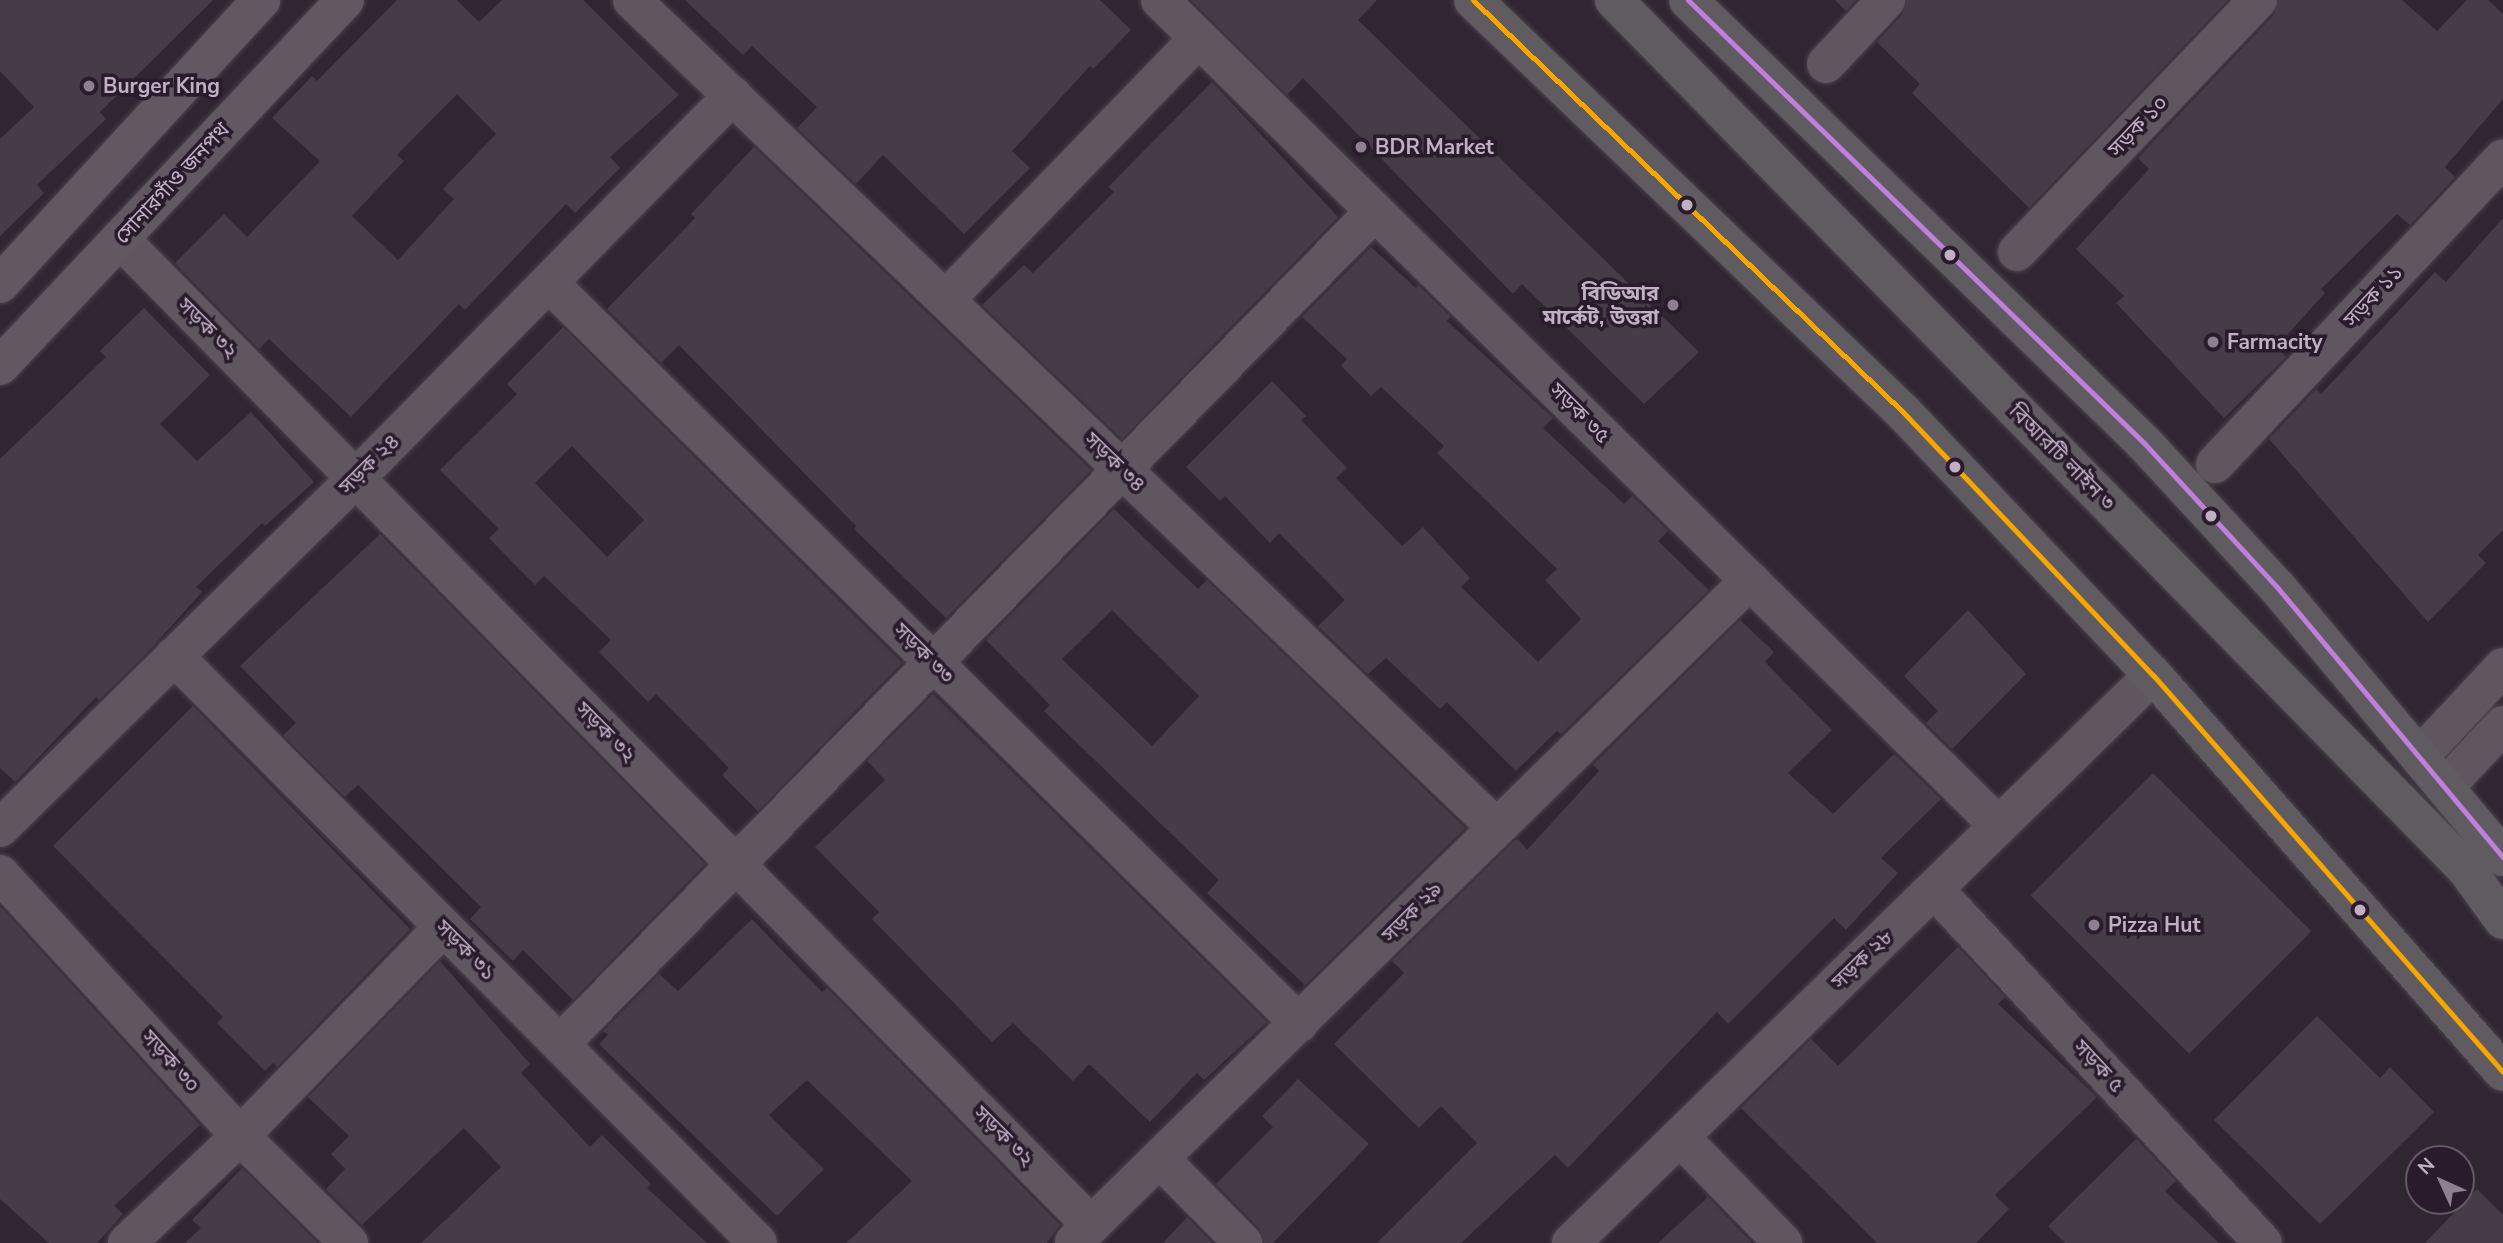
<!DOCTYPE html>
<html>
<head>
<meta charset="utf-8">
<style>
  body { margin:0 }
  #map { position:relative; width:2503px; height:1243px; overflow:hidden; background:#302632; font-family:"Nunito Sans","Noto Sans Bengali",sans-serif }
  div>[style] { position:absolute }
  [style*='--x'] { left:calc(var(--x)*1px); top:calc(var(--y)*1px); width:calc(var(--w)*1px); rotate:calc(var(--a)*1deg) }
  .building>* { inset:0; background:#453c47; transform-origin:0 0 }
  .roads { filter:drop-shadow(0 0 2px #49424b) drop-shadow(0 0 2px #49424b) }
  .minor>* { height:38px; margin:-19px; padding:0 19px; transform-origin:19px; border-radius:19px; background:#5f5660 }
  .major>* { height:38px; margin:-19px; padding:0 19px; transform-origin:19px; border-radius:19px; background:#615862 }
  .highway>* { height:38px; margin:-19px; padding:0 19px; transform-origin:19px; border-radius:19px; background:#605a61 }
  .bus-1>* { height:5px; margin:-2.5px; padding:0 2.5px; transform-origin:2.5px; border-radius:2.5px; background:#f7a600 }
  .bus-2>* { height:5px; margin:-2.5px; padding:0 2.5px; transform-origin:2.5px; border-radius:2.5px; background:#c07fdc }
  .dots>* { width:19px; height:19px; translate:-50% -50%; box-sizing:border-box; border:4px solid #291b2c; border-radius:50% }
  span { translate:-50% -50%; white-space:nowrap; text-align:center; line-height:1.15; -webkit-text-stroke:7px #291b2c; paint-order:stroke }
  .poi-label { font-size:21px; color:#c1b0c4; font-weight:700 }
  .left { translate:0 -50%; text-align:left }
  .right { translate:-100% -50%; text-align:right }
  .street-label { font-size:21px; color:#c1b0c4 }
  .north { position:absolute; left:2405px; top:1145px; width:70px; height:70px; box-sizing:border-box; background:#291b2c; border:2px solid #665769; border-radius:50%; rotate:315deg; font-size:19px; font-weight:700; line-height:28px; text-align:center; color:#c1b0c4 }
  .north::after { content:''; display:block; margin:auto; width:24px; height:32px; background:#8e8091; clip-path:polygon(50% 0,100% 100%,50% 72%,0 100%) }
</style>
</head>
<body>
<div id="map">
  <div class="building">
    <i style="clip-path:polygon(0 0,213px 0,100px 112px,106px 119px,37px 185px,44px 193px,0 236px,0 139px,34px 107px,0 71px)"></i>
    <i style="clip-path:polygon(evenodd,397px 0,457px 0,479px 22px,502px 0,583px 0,679px 95px,610px 157px,620px 168px,575px 213px,566px 204px,465px 310px,459px 304px,351px 417px,269px 339px,259px 349px,175px 263px,224px 214px,247px 237px,320px 161px,272px 118px,312px 76px,317px 81px,397px 0,457px 94px,496px 134px,443px 189px,454px 199px,398px 260px,352px 216px,404px 161px,397px 155px,457px 94px)"></i>
    <i style="clip-path:polygon(685px 0,1100px 0,1131px 30px,1093px 69px,1090px 66px,1012px 151px,1030px 168px,964px 234px,883px 155px,856px 184px,797px 128px,817px 107px,752px 46px,743px 55px)"></i>
    <i style="clip-path:polygon(1191px 0,1377px 0,1358px 20px,1699px 352px,1644px 404px,1522px 284px,1513px 294px,1303px 78px,1287px 95px)"></i>
    <i style="clip-path:polygon(1835px 0,1856px 0,1846px 11px)"></i>
    <i style="clip-path:polygon(1907px 0,2228px 0,2029px 208px,1912px 93px,1920px 84px,1877px 42px,1902px 15px)"></i>
    <i style="clip-path:polygon(2279px 0,2402px 0,2437px 31px,2467px 0,2488px 0,2503px 14px,2503px 99px,2445px 167px,2455px 177px,2410px 225px,2397px 214px,2321px 289px,2325px 293px,2277px 346px,2286px 357px,2224px 418px,2116px 303px,2124px 296px,2076px 249px,2149px 169px,2138px 158px,2274px 15px)"></i>
    <i style="clip-path:polygon(1212px 82px,1338px 217px,1122px 439px,982px 305px,1024px 265px,1033px 273px,1114px 192px,1108px 187px)"></i>
    <i style="clip-path:polygon(754px 147px,1091px 470px,946px 618px,854px 529px,856px 526px,679px 345px,661px 363px,607px 309px,695px 218px,691px 214px)"></i>
    <i style="clip-path:polygon(2503px 218px,2503px 530px,2478px 555px,2486px 563px,2428px 622px,2269px 439px,2316px 389px,2321px 394px,2435px 272px,2446px 282px)"></i>
    <i style="clip-path:polygon(1371px 247px,1416px 288px,1418px 285px,1451px 317px,1447px 321px,1553px 418px,1543px 428px,1624px 504px,1632px 496px,1668px 531px,1658px 541px,1709px 590px,1561px 734px,1557px 731px,1516px 771px,1447px 702px,1440px 709px,1386px 658px,1368px 674px,1318px 626px,1345px 600px,1279px 533px,1270px 543px,1225px 496px,1220px 501px,1186px 467px,1272px 381px,1306px 416px,1301px 420px,1347px 468px,1336px 478px,1402px 546px,1423px 527px,1470px 578px,1461px 587px,1538px 662px,1581px 619px,1545px 580px,1557px 569px,1437px 453px,1444px 446px,1381px 387px,1371px 396px,1341px 366px,1347px 359px,1302px 317px)"></i>
    <i style="clip-path:polygon(144px 308px,210px 375px,160px 424px,197px 461px,251px 412px,314px 482px,265px 526px,262px 523px,196px 587px,202px 592px,146px 654px,99px 700px,96px 697px,15px 782px,0 768px,0 459px,106px 357px,100px 351px)"></i>
    <i style="clip-path:polygon(evenodd,563px 327px,902px 663px,758px 811px,722px 775px,729px 768px,656px 694px,648px 702px,599px 652px,611px 640px,544px 576px,535px 585px,489px 538px,499px 529px,440px 470px,517px 394px,507px 384px,563px 327px,572px 446px,644px 520px,607px 557px,535px 483px,572px 446px)"></i>
    <i style="clip-path:polygon(evenodd,1114px 509px,1198px 589px,1207px 580px,1465px 828px,1305px 985px,1207px 893px,1219px 880px,1044px 711px,1050px 705px,986px 640px,1114px 509px,1112px 610px,1199px 696px,1152px 746px,1062px 659px,1112px 610px)"></i>
    <i style="clip-path:polygon(380px 534px,705px 864px,573px 1000px,523px 950px,513px 961px,470px 919px,481px 907px,358px 785px,345px 797px,283px 735px,296px 723px,240px 666px)"></i>
    <i style="clip-path:polygon(1968px 610px,2026px 674px,1952px 749px,1926px 723px,1938px 711px,1904px 676px)"></i>
    <i style="clip-path:polygon(1740px 620px,1774px 652px,1765px 662px,1832px 730px,1788px 773px,1833px 814px,1894px 754px,1941px 799px,1881px 858px,1898px 873px,1846px 930px,1834px 918px,1728px 1024px,1717px 1012px,1568px 1168px,1555px 1155px,1461px 1243px,1377px 1243px,1477px 1143px,1441px 1106px,1419px 1128px,1334px 1044px,1404px 973px,1392px 961px,1514px 841px,1518px 839px,1527px 850px,1599px 771px,1593px 765px)"></i>
    <i style="clip-path:polygon(933px 694px,1267px 1022px,1204px 1080px,1197px 1073px,1150px 1122px,1089px 1064px,1073px 1081px,1013px 1023px,992px 1042px,872px 919px,879px 912px,815px 847px,885px 780px,867px 761px)"></i>
    <i style="clip-path:polygon(193px 706px,410px 929px,277px 1067px,273px 1063px,265px 1071px,217px 1023px,223px 1017px,53px 846px)"></i>
    <i style="left:2153px;top:773px;width:224px;height:173px;rotate:45deg"></i>
    <i style="clip-path:polygon(0 906px,200px 1125px,114px 1206px,123px 1214px,97px 1243px,49px 1243px,0 1199px)"></i>
    <i style="clip-path:polygon(752px 919px,822px 992px,827px 988px,1060px 1225px,1047px 1243px,846px 1243px,912px 1181px,807px 1080px,769px 1115px,824px 1169px,777px 1216px,599px 1044px,608px 1035px,603px 1031px,659px 974px,678px 991px)"></i>
    <i style="clip-path:polygon(1958px 947px,2005px 997px,1998px 1004px,2097px 1097px,1995px 1195px,2009px 1209px,1976px 1243px,1877px 1243px,1741px 1108px,1811px 1039px,1838px 1066px)"></i>
    <i style="clip-path:polygon(440px 961px,530px 1064px,521px 1073px,590px 1147px,602px 1135px,651px 1184px,647px 1188px,707px 1243px,421px 1243px,501px 1167px,464px 1128px,362px 1225px,326px 1189px,345px 1169px,331px 1154px,349px 1136px,308px 1097px)"></i>
    <i style="clip-path:polygon(2317px 1016px,2380px 1078px,2390px 1067px,2434px 1112px,2320px 1224px,2214px 1120px)"></i>
    <i style="clip-path:polygon(1298px 1079px,1369px 1144px,1273px 1243px,1264px 1243px,1259px 1228px,1216px 1184px,1273px 1127px,1262px 1116px)"></i>
    <i style="clip-path:polygon(2136px 1139px,2176px 1181px,2165px 1191px,2219px 1243px,2065px 1243px,2048px 1226px)"></i>
    <i style="clip-path:polygon(242px 1168px,318px 1243px,185px 1243px,201px 1228px,192px 1220px)"></i>
    <i style="clip-path:polygon(2477px 1189px,2503px 1215px,2503px 1243px,2425px 1243px)"></i>
    <i style="clip-path:polygon(1708px 1197px,1752px 1243px,1658px 1243px)"></i>
    <i style="clip-path:polygon(1187px 1217px,1212px 1243px,1163px 1243px)"></i>
  </div>
  <div class="roads">
    <div class="minor">
      <i style="--x:632;--y:0;--w:1197;--a:43.75"></i>
      <i style="--x:1160;--y:0;--w:1177;--a:44.55"></i>
      <i style="--x:1826;--y:64;--w:88;--a:-46.8"></i>
      <i style="--x:120;--y:239;--w:1384;--a:45.44"></i>
      <i style="--x:2017;--y:252;--w:349;--a:-46.3"></i>
      <i style="--x:549;--y:283;--w:1054;--a:44.62"></i>
      <i style="--x:946;--y:299;--w:363;--a:-45.9"></i>
      <i style="--x:2215;--y:464;--w:420;--a:-46.7"></i>
      <i style="--x:174;--y:656;--w:828;--a:45.15"></i>
      <i style="--x:2416;--y:752;--w:21;--a:-31"></i>
      <i style="--x:2434;--y:741;--w:101;--a:-47"></i>
      <i style="--x:2445;--y:787;--w:85;--a:-46.9"></i>
      <i style="--x:0;--y:828;--w:499;--a:-44.5"></i>
      <i style="--x:356;--y:478;--w:537;--a:-45.45"></i>
      <i style="--x:0;--y:874;--w:355;--a:47.5"></i>
      <i style="--x:240;--y:1136;--w:153;--a:44.5"></i>
      <i style="--x:1934;--y:889;--w:483;--a:47.1"></i>
      <i style="--x:560;--y:1044;--w:1165;--a:-45.63"></i>
      <i style="--x:1680;--y:1137;--w:148;--a:45.8"></i>
      <i style="--x:1161;--y:1160;--w:117;--a:45.3"></i>
      <i style="--x:1074;--y:1242;--w:946;--a:-44.4"></i>
      <i style="--x:127;--y:1243;--w:156;--a:-43.4"></i>
      <i style="--x:240;--y:1136;--w:291;--a:-45.8"></i>
      <i style="--x:1571;--y:1243;--w:813;--a:-44.3"></i>
    </div>
    <div class="major">
      <i style="--x:0;--y:284;--w:386;--a:-47.4"></i>
      <i style="--x:0;--y:366;--w:503;--a:-46.69"></i>
    </div>
    <div class="highway">
      <i style="--x:1473;--y:0;--w:596;--a:43.78"></i>
      <i style="--x:1903;--y:412;--w:363;--a:46.5"></i>
      <i style="--x:2153;--y:675;--w:529;--a:48.6"></i>
      <i style="--x:1614;--y:0;--w:1217;--a:45.57"></i>
      <i style="--x:2466;--y:869;--w:63;--a:54"></i>
      <i style="--x:1688;--y:0;--w:636;--a:44.17"></i>
      <i style="--x:2144;--y:443;--w:196;--a:47.3"></i>
      <i style="--x:2277;--y:587;--w:352;--a:50.1"></i>
    </div>
  </div>
  <div class="bus-1">
    <i style="--x:1473;--y:0;--w:596;--a:43.78"></i>
    <i style="--x:1903;--y:412;--w:363;--a:46.5"></i>
    <i style="--x:2153;--y:675;--w:529;--a:48.6"></i>
  </div>
  <div class="bus-2">
    <i style="--x:1688;--y:0;--w:636;--a:44.17"></i>
    <i style="--x:2144;--y:443;--w:196;--a:47.3"></i>
    <i style="--x:2277;--y:587;--w:352;--a:50.1"></i>
  </div>
  <div class="dots">
    <i style="left:89px;top:86px;background:#8e8091"></i>
    <i style="left:1361px;top:147px;background:#8e8091"></i>
    <i style="left:1687px;top:205px;background:#c1b0c4"></i>
    <i style="left:1950px;top:255px;background:#c1b0c4"></i>
    <i style="left:1673px;top:305px;background:#8e8091"></i>
    <i style="left:2213px;top:342px;background:#8e8091"></i>
    <i style="left:1955px;top:467px;background:#c1b0c4"></i>
    <i style="left:2211px;top:516px;background:#c1b0c4"></i>
    <i style="left:2360px;top:910px;background:#c1b0c4"></i>
    <i style="left:2094px;top:925px;background:#8e8091"></i>
  </div>
  <div class="poi-label">
    <span class="left" style="left:103px;top:86px">Burger King</span>
    <span class="left" style="left:1375px;top:147px">BDR Market</span>
    <span class="right" style="left:1659px;top:305px">বিডিআর<br>মার্কেট, উত্তরা</span>
    <span class="left" style="left:2227px;top:342px">Farmacity</span>
    <span class="left" style="left:2108px;top:925px">Pizza Hut</span>
  </div>
  <div class="street-label">
    <span style="left:2138px;top:126px;rotate:-46deg">সড়ক ১০</span>
    <span style="left:172px;top:183px;rotate:-47deg">সোনারগাঁও জনপথ</span>
    <span style="left:2373px;top:296px;rotate:-47deg">সড়ক ১১</span>
    <span style="left:208px;top:328px;rotate:45deg">সড়ক ৩২</span>
    <span style="left:1580px;top:413px;rotate:45deg">সড়ক ৩৫</span>
    <span style="left:2062px;top:457px;rotate:45deg">বিআরটি লাইন ৩</span>
    <span style="left:1115px;top:462px;rotate:44deg">সড়ক ৩৪</span>
    <span style="left:369px;top:464px;rotate:-45deg">সড়ক ২৪</span>
    <span style="left:924px;top:653px;rotate:45deg">সড়ক ৩৩</span>
    <span style="left:606px;top:732px;rotate:45deg">সড়ক ৩২</span>
    <span style="left:1412px;top:912px;rotate:-45deg">সড়ক ২৯</span>
    <span style="left:466px;top:950px;rotate:45deg">সড়ক ৩১</span>
    <span style="left:1862px;top:959px;rotate:-44deg">সড়ক ২৮</span>
    <span style="left:171px;top:1061px;rotate:48deg">সড়ক ৩০</span>
    <span style="left:2099px;top:1066px;rotate:47deg">সড়ক ৫</span>
    <span style="left:1004px;top:1136px;rotate:45deg">সড়ক ৩২</span>
  </div>
  <div class="north">N</div>
</div>
</body>
</html>
